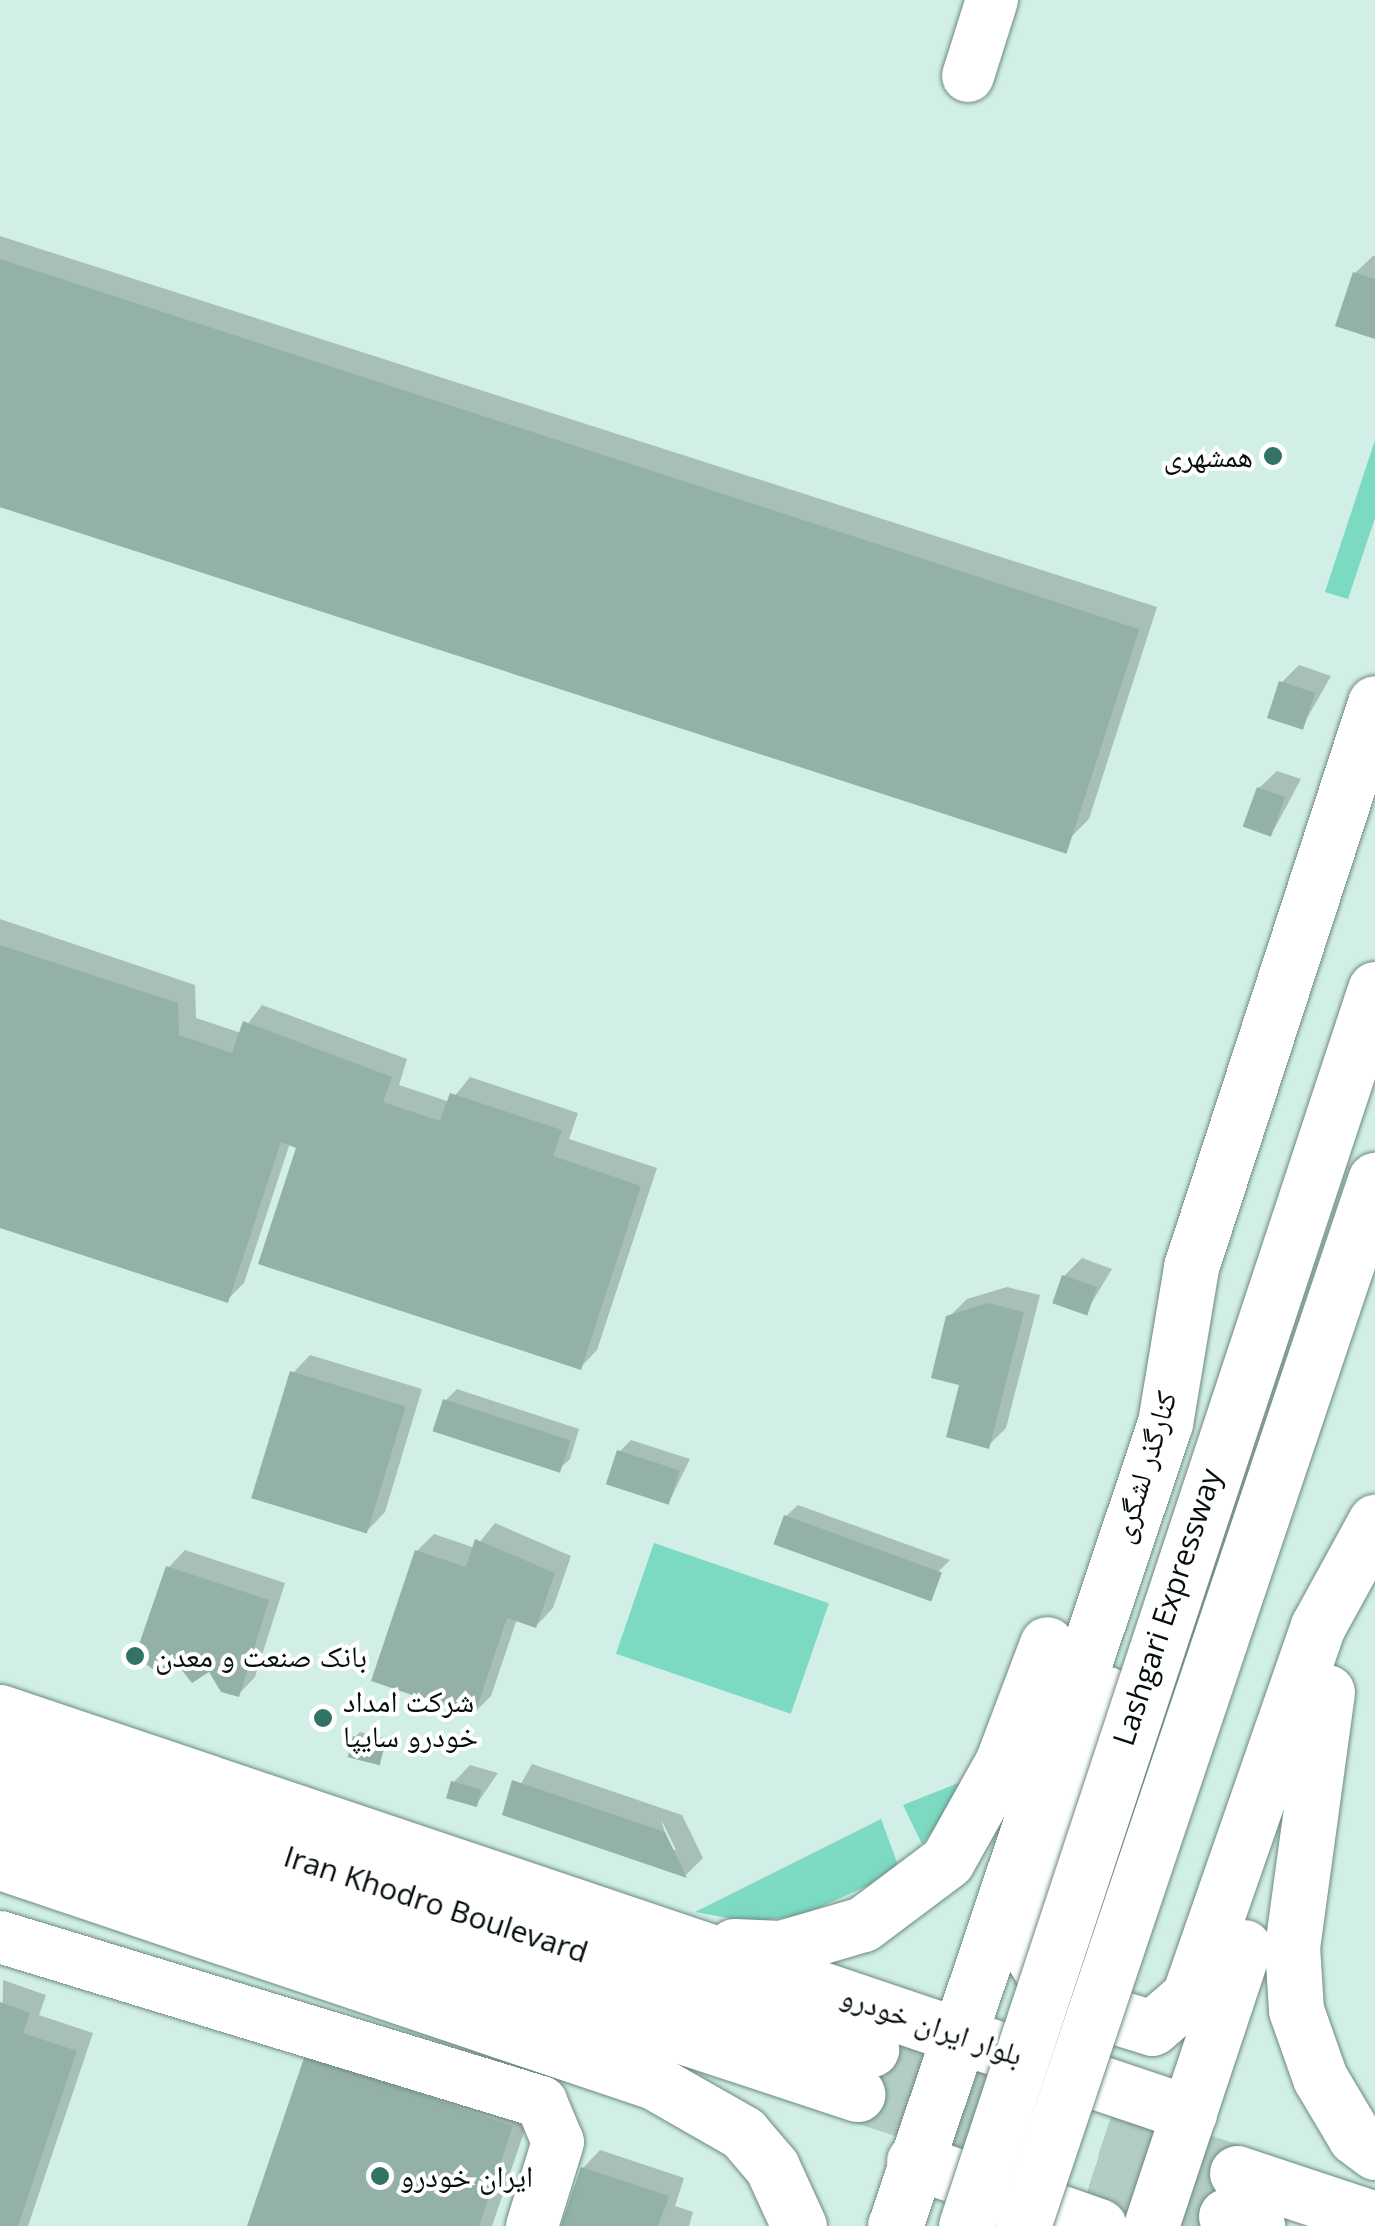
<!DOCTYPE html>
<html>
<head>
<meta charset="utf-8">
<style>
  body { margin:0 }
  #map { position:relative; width:1375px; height:2226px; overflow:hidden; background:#d1efe7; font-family:"Open Sans","Noto Naskh Arabic",sans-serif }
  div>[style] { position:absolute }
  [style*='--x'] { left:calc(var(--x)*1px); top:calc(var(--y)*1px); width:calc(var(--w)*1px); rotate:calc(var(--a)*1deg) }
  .green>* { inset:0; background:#7cd9c2; transform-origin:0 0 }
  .shadow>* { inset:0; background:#0003 }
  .building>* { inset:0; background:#94b1a9; transform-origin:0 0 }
  .major-tunnel>* { height:55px; margin-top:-27.5px; transform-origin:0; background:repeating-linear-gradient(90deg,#b2cdc6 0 55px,transparent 0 83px) }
  .roads { filter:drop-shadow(0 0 2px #6d8981) drop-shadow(0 0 2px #6d8981) }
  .minor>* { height:52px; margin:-26px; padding:0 26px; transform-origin:26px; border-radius:26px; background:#fff }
  .major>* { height:55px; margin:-27.5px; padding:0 27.5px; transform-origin:27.5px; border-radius:27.5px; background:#fff }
  .bridges { filter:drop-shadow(0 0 2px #6d8981) drop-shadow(0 0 2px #6d8981) }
  .highway-bridge>* { height:55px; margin:-27.5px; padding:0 27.5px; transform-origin:27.5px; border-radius:27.5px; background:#fff }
  .dots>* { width:28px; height:28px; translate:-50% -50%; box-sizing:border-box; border:5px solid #fff; border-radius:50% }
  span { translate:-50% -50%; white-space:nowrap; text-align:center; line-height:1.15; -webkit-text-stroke:8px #fff; paint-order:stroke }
  .poi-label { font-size:30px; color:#040e0b }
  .right { translate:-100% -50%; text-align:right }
  .left { translate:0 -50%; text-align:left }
  .street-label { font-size:30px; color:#040e0b }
</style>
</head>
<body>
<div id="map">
  <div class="green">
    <i style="clip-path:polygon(1375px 440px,1375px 518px,1348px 599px,1325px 592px)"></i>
    <i style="left:654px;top:1543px;width:185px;height:117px;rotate:19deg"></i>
    <i style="clip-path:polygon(976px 1776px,951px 1811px,922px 1844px,903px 1805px)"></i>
    <i style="clip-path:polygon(881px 1819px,898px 1865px,874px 1883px,802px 1915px,751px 1922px,695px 1912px)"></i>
  </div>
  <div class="shadow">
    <i style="clip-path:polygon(0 236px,1157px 607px,1089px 819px,1072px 836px,0 493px)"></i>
    <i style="clip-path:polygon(1373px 256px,1375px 256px,1375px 336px,1355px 273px)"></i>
    <i style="clip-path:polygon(1299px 665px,1331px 676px,1302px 727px,1282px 682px)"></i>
    <i style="clip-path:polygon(1277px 771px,1301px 779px,1271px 835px,1259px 788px)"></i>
    <i style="clip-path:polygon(0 919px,195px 985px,196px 1018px,241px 1033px,262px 1005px,407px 1059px,399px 1085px,450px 1102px,470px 1077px,578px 1113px,569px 1139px,657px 1168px,597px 1350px,580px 1368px,290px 1143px,244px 1283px,227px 1300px,0 1226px)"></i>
    <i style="clip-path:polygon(1082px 1258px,1112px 1269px,1086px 1312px,1064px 1276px)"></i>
    <i style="clip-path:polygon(1007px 1287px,1040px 1295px,1006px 1428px,988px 1446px,949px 1317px,967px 1299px)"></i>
    <i style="clip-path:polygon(310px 1355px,422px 1389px,385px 1512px,368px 1530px,293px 1373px)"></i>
    <i style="clip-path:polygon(457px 1389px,579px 1429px,570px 1459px,558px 1470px,446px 1400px)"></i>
    <i style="clip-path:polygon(631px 1440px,690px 1459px,669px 1502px,619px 1452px)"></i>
    <i style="clip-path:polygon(798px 1505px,950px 1560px,917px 1593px,786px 1516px)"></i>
    <i style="clip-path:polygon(495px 1523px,571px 1556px,553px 1608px,536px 1626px,517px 1619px,491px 1696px,474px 1713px,417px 1551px,434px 1534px,475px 1548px)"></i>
    <i style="clip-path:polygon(185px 1550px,285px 1583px,255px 1677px,238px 1695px,168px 1568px)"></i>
    <i style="clip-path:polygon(360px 1732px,389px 1739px,378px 1763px,355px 1737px)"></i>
    <i style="clip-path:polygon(evenodd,532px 1764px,682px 1815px,703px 1858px,686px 1875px,505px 1813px,532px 1764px,661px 1819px,676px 1850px,670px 1850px,661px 1819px)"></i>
    <i style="clip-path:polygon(470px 1765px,498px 1773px,476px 1805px,453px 1783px)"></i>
    <i style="clip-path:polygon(3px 1980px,46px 1995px,39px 2015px,93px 2033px,28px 2226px,0 2226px)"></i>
    <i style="clip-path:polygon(307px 2057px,534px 2103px,492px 2226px,250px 2226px)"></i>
    <i style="clip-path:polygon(600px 2150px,684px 2178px,675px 2206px,693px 2212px,689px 2226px,563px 2226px,583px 2168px)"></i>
  </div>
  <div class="building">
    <i style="left:0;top:259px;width:1198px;height:236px;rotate:18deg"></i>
    <i style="clip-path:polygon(1353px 272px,1375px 279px,1375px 339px,1335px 326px)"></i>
    <i style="left:1279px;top:681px;width:38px;height:39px;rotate:18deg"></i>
    <i style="left:1257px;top:787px;width:30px;height:42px;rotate:20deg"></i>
    <i style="clip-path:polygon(0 945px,178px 1003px,179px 1035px,232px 1053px,243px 1021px,392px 1077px,383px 1102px,440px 1121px,450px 1093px,562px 1130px,553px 1156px,641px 1186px,581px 1370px,258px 1264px,296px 1148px,281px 1142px,228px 1303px,0 1228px)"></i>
    <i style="left:1062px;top:1275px;width:37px;height:30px;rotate:19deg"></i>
    <i style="clip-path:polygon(988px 1303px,1024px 1312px,989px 1449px,946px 1437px,959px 1385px,931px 1378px,946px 1316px)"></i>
    <i style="left:290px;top:1371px;width:121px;height:133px;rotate:17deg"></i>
    <i style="left:443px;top:1399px;width:134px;height:34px;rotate:18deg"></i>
    <i style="left:617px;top:1450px;width:66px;height:36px;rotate:18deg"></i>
    <i style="left:784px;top:1515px;width:168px;height:31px;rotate:20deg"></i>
    <i style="clip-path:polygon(475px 1539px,555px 1573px,536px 1628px,507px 1618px,474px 1716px,371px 1681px,415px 1550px,466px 1567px)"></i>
    <i style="clip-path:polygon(166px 1566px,269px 1600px,239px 1697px,221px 1692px,209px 1672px,192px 1683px,177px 1664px,158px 1673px,135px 1656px)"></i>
    <i style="left:353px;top:1736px;width:33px;height:22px;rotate:14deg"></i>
    <i style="clip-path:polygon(512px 1780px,665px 1832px,687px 1878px,502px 1815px)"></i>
    <i style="left:451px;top:1781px;width:32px;height:18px;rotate:16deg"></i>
    <i style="clip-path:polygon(0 2002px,30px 2013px,23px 2033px,77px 2051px,18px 2226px,0 2226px)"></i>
    <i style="clip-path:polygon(305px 2055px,513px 2126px,479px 2226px,247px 2226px)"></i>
    <i style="clip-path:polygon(581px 2167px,669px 2196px,658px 2226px,561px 2226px)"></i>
  </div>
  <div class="major-tunnel">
    <i style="--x:871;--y:2049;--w:386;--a:18.7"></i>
    <i style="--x:857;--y:2094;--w:389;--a:18.3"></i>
  </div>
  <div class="roads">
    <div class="minor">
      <i style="--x:968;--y:76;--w:80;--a:-72.5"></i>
      <i style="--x:0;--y:1937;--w:566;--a:16.96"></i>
      <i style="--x:541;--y:2102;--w:43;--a:67"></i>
      <i style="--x:558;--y:2142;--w:88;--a:107.2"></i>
    </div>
    <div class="major">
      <i style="--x:1327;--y:1692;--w:256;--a:97.8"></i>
      <i style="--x:1292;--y:1946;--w:64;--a:86.4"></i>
      <i style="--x:1296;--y:2010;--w:72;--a:70.6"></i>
      <i style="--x:1320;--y:2078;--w:69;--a:59.3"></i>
      <i style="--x:1355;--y:2137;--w:25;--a:37"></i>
      <i style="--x:1107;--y:1694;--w:274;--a:105.5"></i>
      <i style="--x:1034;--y:1958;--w:48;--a:59.7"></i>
      <i style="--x:1058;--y:1999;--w:98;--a:17.1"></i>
      <i style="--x:1152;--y:2028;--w:49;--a:-40.9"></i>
      <i style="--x:1189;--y:1996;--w:392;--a:-70.8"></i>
      <i style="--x:1318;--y:1626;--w:119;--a:-61.3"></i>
      <i style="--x:0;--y:1712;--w:1255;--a:18.64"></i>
      <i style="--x:0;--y:1760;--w:918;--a:18.36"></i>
      <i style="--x:0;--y:1811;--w:903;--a:18.27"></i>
      <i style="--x:0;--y:1862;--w:690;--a:18.59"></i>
      <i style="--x:654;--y:2082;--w:103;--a:29.8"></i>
      <i style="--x:743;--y:2133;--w:45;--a:49.5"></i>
      <i style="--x:772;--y:2167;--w:65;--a:65.4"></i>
      <i style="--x:734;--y:1946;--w:47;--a:2.4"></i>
      <i style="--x:781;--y:1948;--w:85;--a:-16.3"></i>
      <i style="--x:863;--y:1924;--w:105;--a:-36.9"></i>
      <i style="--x:947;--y:1861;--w:112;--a:-60.7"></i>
      <i style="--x:1002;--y:1763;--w:127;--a:-69.3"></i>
      <i style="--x:914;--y:2161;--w:196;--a:19.4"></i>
      <i style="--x:1237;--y:2173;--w:145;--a:18.4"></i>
      <i style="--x:1226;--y:2216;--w:33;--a:18"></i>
      <i style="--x:895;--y:2226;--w:847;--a:-71.42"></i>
      <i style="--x:1165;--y:1423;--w:158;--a:-80.5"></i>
      <i style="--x:1191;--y:1267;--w:593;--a:-71.93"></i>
      <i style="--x:1151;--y:2226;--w:294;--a:-71.6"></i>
    </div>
  </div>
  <div class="bridges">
    <div class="highway-bridge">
      <i style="--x:966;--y:2226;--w:1303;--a:-71.7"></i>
      <i style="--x:1023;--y:2226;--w:1104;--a:-71.4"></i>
    </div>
  </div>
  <div class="dots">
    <i style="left:1273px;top:456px;background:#317365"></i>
    <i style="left:135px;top:1656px;background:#317365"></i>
    <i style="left:323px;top:1718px;background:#317365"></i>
    <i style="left:380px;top:2176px;background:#317365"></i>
  </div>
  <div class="poi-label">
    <span class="right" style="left:1253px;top:456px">همشهری</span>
    <span class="left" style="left:155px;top:1656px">بانک صنعت و معدن</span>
    <span class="left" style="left:343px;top:1718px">شرکت امداد<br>خودرو سایپا</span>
    <span class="left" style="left:400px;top:2176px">ایران خودرو</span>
  </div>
  <div class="street-label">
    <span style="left:1144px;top:1467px;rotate:-73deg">کنارگذر لشگری</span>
    <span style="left:1167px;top:1607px;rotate:-72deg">Lashgari Expressway</span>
    <span style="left:436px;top:1904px;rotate:18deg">Iran Khodro Boulevard</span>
    <span style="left:932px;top:2025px;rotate:19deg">بلوار ایران خودرو</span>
  </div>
</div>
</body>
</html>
